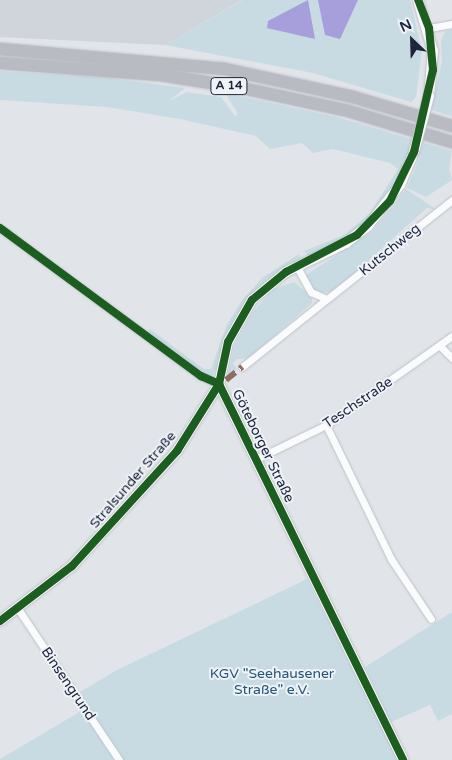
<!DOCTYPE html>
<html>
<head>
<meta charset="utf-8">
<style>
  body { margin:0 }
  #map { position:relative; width:452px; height:760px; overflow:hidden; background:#e1e4e8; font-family:"Varela Round",sans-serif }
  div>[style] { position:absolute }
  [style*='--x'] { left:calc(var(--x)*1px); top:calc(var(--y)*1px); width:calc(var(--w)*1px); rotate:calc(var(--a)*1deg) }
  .built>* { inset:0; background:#d0d5dc }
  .green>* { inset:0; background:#c8dbe3 }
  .water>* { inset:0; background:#a79edc }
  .roads { filter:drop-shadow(0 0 1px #bdc1c8) drop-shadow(0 0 1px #bdc1c8) }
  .street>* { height:7px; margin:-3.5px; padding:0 3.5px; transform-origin:3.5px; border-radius:3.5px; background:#fafbfc }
  .secondary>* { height:10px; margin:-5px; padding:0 5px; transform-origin:5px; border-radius:5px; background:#fafbfc }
  .highway>* { height:12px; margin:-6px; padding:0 6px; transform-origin:6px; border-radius:6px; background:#b9bbc2 }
  .bridges { filter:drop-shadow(0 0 1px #bdc1c8) drop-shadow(0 0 1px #bdc1c8) }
  .secondary-bridge>* { height:10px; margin:-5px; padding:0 5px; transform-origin:5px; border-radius:5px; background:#fafbfc }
  .quiet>* { height:6px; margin-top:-3px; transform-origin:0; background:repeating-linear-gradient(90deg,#8d6e63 0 12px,transparent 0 18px) }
  .cycleway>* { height:8px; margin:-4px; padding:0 4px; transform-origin:4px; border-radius:4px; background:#1b5e20 }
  span { translate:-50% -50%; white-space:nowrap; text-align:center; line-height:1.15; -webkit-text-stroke:4px #eff3f8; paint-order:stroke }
  .shield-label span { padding:1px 4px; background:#eff3f8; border:1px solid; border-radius:4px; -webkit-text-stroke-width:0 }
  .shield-label { font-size:12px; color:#1e263d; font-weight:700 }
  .street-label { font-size:14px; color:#1e263d }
  .park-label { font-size:14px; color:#245777 }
  .north { position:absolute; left:387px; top:15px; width:50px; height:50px; -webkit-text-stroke:4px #eff3f8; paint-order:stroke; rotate:336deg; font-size:14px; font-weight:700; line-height:20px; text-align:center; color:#1e263d }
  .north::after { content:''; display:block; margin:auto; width:18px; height:22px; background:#1e263d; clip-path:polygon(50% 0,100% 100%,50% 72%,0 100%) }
</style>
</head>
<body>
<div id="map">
  <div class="built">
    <i style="clip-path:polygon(0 0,242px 0,165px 45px,0 37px)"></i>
  </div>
  <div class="green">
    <i style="clip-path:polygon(243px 0,410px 0,422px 50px,416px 97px,411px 102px,313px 73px,165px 45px)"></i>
    <i style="clip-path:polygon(452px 29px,452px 116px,431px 110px,442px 61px,441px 40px,445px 32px)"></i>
    <i style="clip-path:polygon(0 71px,101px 77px,185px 88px,169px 101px,187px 92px,221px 97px,235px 116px,238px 114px,225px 93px,337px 117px,452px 151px,449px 169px,452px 180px,426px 197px,407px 188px,421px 154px,409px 150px,399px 182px,375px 215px,343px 241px,308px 256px,304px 251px,344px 235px,370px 213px,398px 169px,390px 163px,333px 149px,313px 153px,302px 143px,270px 149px,256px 136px,180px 119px,107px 107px,0 100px)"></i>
    <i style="clip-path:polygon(406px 189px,437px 210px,427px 208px,365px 263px,368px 266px,361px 267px,334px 291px,319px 294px,312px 289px,306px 275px,373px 231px)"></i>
    <i style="clip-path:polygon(299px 254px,301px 259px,265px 282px,239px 313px,213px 376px,203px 375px,148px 333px,150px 329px,204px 369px,211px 369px,227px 324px,243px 299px,262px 278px)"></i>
    <i style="clip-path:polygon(294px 282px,312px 297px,312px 303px,249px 358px,237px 359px,233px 363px,237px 369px,227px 377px,235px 344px,252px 313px,273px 289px)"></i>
    <i style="clip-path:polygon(307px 579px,398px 760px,121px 760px,77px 694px,115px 671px)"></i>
    <i style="clip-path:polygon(452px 612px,452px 714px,438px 721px,430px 705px,391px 722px,365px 667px)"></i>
    <i style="clip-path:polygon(83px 710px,118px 760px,0 760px,0 759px)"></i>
  </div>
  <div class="water">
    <i style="clip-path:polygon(308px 0,315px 39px,267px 28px,268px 21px)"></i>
    <i style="clip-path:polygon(318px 0,358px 0,340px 39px,325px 35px)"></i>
  </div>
  <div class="roads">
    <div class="street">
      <i style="--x:429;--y:28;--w:23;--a:-10"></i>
      <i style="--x:0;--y:228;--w:250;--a:36.4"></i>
      <i style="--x:201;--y:376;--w:20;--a:24"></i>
      <i style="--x:297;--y:267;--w:29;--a:61"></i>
      <i style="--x:311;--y:292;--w:17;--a:24"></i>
      <i style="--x:327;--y:299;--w:159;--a:-38.4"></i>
      <i style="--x:440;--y:346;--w:17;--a:45"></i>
      <i style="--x:242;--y:367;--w:109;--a:-38.7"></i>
      <i style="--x:326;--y:425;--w:149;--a:64.1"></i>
      <i style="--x:391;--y:559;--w:72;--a:56.3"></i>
      <i style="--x:256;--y:459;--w:78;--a:-25.9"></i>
      <i style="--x:326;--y:425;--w:154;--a:-35.2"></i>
      <i style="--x:18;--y:609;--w:182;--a:56.2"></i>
    </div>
    <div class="secondary">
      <i style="--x:418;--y:0;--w:53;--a:73.6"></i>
      <i style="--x:433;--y:51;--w:45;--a:95.1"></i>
      <i style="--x:219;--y:384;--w:419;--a:63.9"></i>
      <i style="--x:0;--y:621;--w:91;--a:-37.4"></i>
      <i style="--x:72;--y:566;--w:156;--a:-47.6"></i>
      <i style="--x:177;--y:451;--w:79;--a:-57.9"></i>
      <i style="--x:219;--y:384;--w:43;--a:-77.9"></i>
      <i style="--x:228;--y:342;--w:48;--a:-60.3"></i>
      <i style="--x:252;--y:300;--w:44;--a:-39.5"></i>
      <i style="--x:286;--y:272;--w:67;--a:-25.8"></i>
      <i style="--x:346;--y:243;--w:28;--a:-38"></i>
      <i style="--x:368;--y:226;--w:52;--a:-52"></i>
      <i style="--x:400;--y:185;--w:36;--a:-67"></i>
    </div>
    <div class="highway">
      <i style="--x:0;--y:49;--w:226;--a:5.1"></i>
      <i style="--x:225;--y:69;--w:131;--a:12.3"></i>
      <i style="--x:353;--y:97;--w:103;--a:16.3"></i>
      <i style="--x:0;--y:63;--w:161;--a:4.3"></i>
      <i style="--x:161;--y:75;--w:82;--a:9.1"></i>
      <i style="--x:242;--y:88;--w:105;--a:12.1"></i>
      <i style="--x:345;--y:110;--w:112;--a:16.7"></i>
    </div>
  </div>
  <div class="bridges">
    <div class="secondary-bridge">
      <i style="--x:414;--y:152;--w:58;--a:-75"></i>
    </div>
  </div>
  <div class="quiet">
    <i style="--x:226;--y:380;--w:21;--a:-39"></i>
  </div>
  <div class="cycleway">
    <i style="--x:0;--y:228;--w:250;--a:36.4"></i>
    <i style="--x:201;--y:376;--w:20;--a:24"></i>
    <i style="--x:219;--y:384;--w:419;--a:63.9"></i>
    <i style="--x:0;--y:621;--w:91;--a:-37.4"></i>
    <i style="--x:72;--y:566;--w:156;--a:-47.6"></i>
    <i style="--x:177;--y:451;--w:79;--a:-57.9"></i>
    <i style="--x:219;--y:384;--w:43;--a:-77.9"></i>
    <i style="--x:228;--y:342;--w:48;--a:-60.3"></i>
    <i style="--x:252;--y:300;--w:44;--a:-39.5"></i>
    <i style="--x:286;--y:272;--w:80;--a:-27.5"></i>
    <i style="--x:357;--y:235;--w:47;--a:-45.9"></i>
    <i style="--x:390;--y:201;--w:55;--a:-63.9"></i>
    <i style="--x:414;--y:152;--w:84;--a:-77"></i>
    <i style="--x:433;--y:70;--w:42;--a:-95.4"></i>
    <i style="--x:429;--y:28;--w:30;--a:-111"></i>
  </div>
  <div class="shield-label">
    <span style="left:229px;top:86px">A 14</span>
  </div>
  <div class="street-label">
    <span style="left:390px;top:250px;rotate:-39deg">Kutschweg</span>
    <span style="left:358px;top:403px;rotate:-34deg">Teschstraße</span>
    <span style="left:263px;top:446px;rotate:64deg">Göteborger Straße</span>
    <span style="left:133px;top:480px;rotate:-49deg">Stralsunder Straße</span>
    <span style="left:68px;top:684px;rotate:56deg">Binsengrund</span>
  </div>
  <div class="park-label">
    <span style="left:272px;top:682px">KGV "Seehausener<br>Straße" e.V.</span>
  </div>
  <div class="north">N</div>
</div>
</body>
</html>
